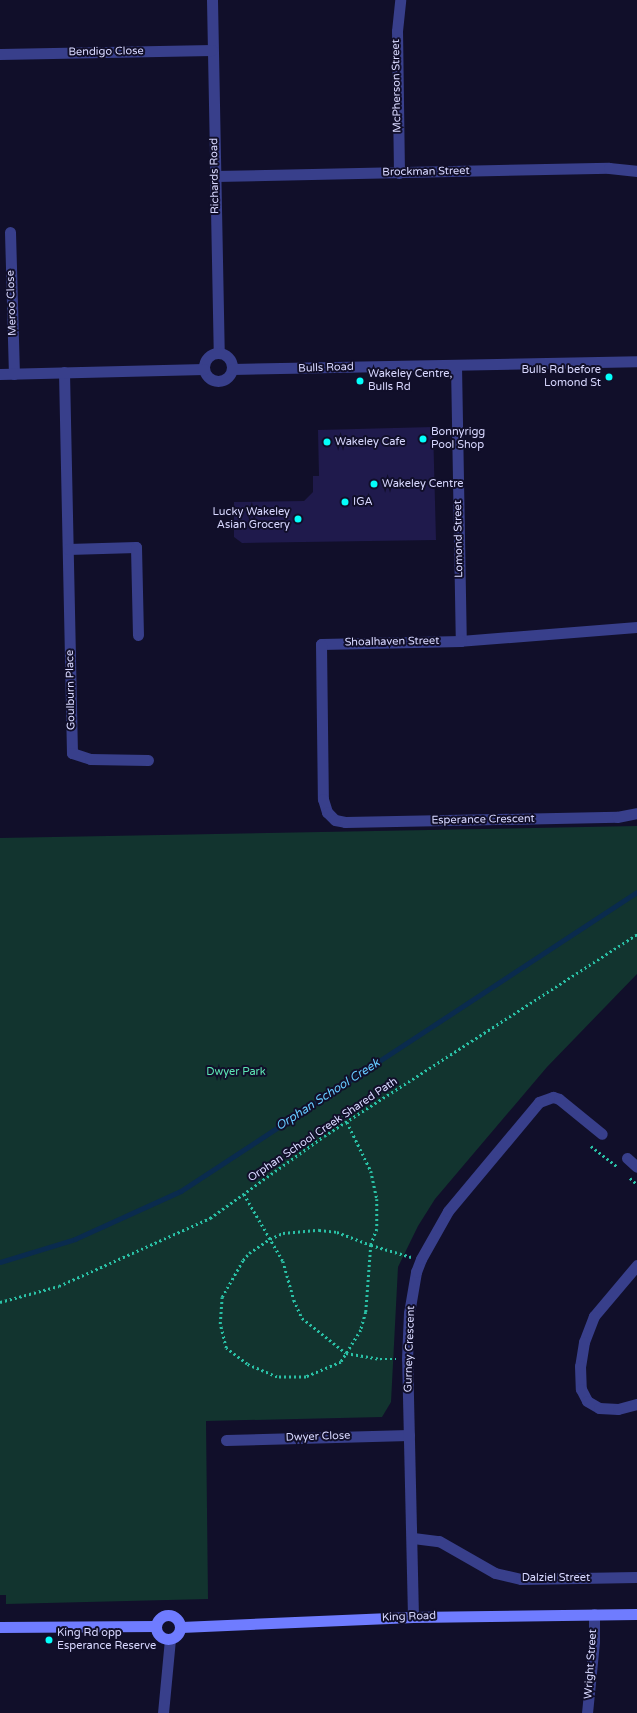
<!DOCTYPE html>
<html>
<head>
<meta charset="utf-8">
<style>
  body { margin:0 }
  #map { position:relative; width:637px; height:1713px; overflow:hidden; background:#110f2a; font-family:"Varela Round",sans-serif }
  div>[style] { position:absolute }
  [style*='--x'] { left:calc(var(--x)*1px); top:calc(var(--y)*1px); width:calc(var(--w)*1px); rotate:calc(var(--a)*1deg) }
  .green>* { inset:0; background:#12342f }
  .stream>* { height:4.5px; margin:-2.25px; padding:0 2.25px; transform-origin:2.25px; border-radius:2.25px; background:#0a2b4e }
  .building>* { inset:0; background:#1f1a4c }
  .path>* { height:2.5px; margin-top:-1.25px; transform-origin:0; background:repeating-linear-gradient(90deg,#2ac1a6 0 2px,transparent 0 5px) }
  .minor>* { height:11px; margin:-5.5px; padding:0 5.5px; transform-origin:5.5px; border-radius:5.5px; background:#383f8b }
  .tertiary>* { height:11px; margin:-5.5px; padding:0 5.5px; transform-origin:5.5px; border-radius:5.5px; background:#383f8b }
  .tertiary>.ring { margin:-5.5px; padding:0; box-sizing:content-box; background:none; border:11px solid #383f8b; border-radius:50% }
  .secondary>* { height:11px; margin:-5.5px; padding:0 5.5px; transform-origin:5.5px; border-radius:5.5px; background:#6f7cff }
  .secondary>.ring { margin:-5.5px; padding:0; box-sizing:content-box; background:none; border:11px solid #6f7cff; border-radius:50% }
  .dots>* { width:11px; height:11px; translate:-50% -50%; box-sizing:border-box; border:2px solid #110f2a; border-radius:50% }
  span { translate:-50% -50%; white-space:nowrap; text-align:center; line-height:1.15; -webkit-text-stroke:4px #110f2a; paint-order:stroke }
  .street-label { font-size:11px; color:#d8d8ff }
  .poi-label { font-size:11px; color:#d8d8ff }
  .right { translate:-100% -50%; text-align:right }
  .left { translate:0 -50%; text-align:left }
  .park-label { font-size:11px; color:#5de6b4 }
  .water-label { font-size:12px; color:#66caff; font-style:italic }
</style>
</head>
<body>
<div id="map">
  <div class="green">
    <i style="clip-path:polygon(637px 826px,637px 974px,547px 1067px,435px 1199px,418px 1226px,398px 1267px,391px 1402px,382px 1417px,206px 1421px,208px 1599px,6px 1604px,6px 1595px,0 1595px,0 838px)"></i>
  </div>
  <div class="stream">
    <i style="--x:0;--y:1262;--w:78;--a:-17"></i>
    <i style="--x:75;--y:1239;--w:116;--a:-24.4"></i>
    <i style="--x:181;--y:1191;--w:545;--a:-33.25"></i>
  </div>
  <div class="building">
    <i style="clip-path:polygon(433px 427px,436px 540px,242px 543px,234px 537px,234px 502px,304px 501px,313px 492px,313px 476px,319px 476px,318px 430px)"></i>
  </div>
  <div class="path">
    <i style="--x:347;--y:1122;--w:55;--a:63.9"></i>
    <i style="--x:371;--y:1171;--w:29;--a:78"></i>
    <i style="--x:377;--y:1199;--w:30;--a:90"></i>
    <i style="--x:377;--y:1229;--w:17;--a:111"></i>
    <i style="--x:371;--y:1245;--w:67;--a:94.3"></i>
    <i style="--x:366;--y:1312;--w:19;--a:106"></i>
    <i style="--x:361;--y:1330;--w:38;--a:122"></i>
    <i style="--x:341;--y:1362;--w:38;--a:157"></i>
    <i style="--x:306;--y:1377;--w:29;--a:180"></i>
    <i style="--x:277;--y:1377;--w:33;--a:-157"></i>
    <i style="--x:247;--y:1364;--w:26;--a:-143"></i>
    <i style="--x:226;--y:1348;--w:25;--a:-104"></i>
    <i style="--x:220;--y:1324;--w:27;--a:-86"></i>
    <i style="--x:222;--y:1297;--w:43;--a:-60.4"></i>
    <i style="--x:243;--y:1260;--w:9;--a:-49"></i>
    <i style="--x:249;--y:1253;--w:25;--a:-34"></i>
    <i style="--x:270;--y:1239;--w:14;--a:-25"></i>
    <i style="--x:283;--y:1233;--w:36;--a:-5"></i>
    <i style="--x:319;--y:1230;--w:18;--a:6"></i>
    <i style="--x:337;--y:1232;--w:36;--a:21"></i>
    <i style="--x:371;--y:1245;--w:42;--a:16.7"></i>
    <i style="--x:591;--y:1146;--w:34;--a:38"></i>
    <i style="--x:630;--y:1178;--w:9;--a:41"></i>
    <i style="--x:244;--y:1194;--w:78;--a:59.8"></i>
    <i style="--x:283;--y:1261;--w:41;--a:74.2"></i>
    <i style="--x:294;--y:1300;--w:20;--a:66"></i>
    <i style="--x:302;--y:1318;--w:56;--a:38.5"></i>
    <i style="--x:346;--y:1353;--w:35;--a:10"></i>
    <i style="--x:380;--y:1359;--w:16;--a:0"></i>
    <i style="--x:0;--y:1302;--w:61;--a:-15.2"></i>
    <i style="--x:59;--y:1286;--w:166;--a:-24.2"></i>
    <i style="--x:210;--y:1218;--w:140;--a:-35.7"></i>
    <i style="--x:324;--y:1136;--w:373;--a:-32.8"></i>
  </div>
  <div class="minor">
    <i style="--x:212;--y:0;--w:353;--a:88.9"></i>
    <i style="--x:0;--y:54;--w:212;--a:-1.1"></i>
    <i style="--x:399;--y:173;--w:142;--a:-90.8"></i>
    <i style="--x:397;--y:31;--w:31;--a:-84"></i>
    <i style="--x:215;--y:176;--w:394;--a:-1.2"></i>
    <i style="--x:609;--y:168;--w:28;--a:6"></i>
    <i style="--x:10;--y:232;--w:142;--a:88.4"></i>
    <i style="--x:456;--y:365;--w:276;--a:89"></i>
    <i style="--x:64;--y:372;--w:381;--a:88.8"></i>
    <i style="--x:72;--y:753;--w:19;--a:18"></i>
    <i style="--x:90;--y:759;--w:58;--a:1"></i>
    <i style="--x:68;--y:549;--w:68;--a:-1.7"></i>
    <i style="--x:136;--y:547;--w:88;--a:88.7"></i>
    <i style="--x:637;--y:627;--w:177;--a:175.5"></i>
    <i style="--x:461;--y:641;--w:140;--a:178.8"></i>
    <i style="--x:321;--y:644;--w:155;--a:89.3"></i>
    <i style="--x:323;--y:799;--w:14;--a:73"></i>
    <i style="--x:327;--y:812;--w:11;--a:45"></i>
    <i style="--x:335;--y:820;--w:10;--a:11"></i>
    <i style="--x:345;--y:822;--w:272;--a:-1.1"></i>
    <i style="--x:617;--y:817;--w:20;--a:-11"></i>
    <i style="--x:627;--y:1158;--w:13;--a:42"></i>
    <i style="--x:637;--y:1265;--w:67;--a:130.1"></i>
    <i style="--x:594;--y:1316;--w:28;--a:111"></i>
    <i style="--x:584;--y:1342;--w:24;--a:99"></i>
    <i style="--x:580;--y:1366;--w:23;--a:88"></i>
    <i style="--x:581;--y:1389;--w:13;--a:63"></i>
    <i style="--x:587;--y:1401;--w:14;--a:30"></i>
    <i style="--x:599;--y:1408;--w:19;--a:3"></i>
    <i style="--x:618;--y:1409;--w:20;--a:-15"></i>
    <i style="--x:226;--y:1440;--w:183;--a:-1.6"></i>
    <i style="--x:413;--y:1538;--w:26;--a:7"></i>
    <i style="--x:439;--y:1541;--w:64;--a:29.7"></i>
    <i style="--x:495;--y:1573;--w:27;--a:13"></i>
    <i style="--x:521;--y:1579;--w:116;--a:-1"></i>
    <i style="--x:413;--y:1617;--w:258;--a:-91.3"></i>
    <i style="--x:407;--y:1359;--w:46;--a:-87.5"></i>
    <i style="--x:409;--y:1313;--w:42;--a:-80.3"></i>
    <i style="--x:416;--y:1272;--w:14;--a:-69"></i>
    <i style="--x:421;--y:1259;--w:55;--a:-60.6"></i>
    <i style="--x:448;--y:1211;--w:142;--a:-50.1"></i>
    <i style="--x:539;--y:1102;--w:15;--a:-20"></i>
    <i style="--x:553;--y:1097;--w:6;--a:18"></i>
    <i style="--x:559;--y:1099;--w:55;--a:39.1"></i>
    <i style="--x:587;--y:1713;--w:72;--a:-84.4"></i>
    <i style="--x:594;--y:1641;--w:27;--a:-90"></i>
  </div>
  <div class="tertiary">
    <i class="ring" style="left:204px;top:353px;width:17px;height:17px"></i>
    <i style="--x:232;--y:369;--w:405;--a:-1.1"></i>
    <i style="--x:0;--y:374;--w:204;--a:-1.4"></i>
    <i style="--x:163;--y:1713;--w:74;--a:-84.6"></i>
  </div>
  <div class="secondary">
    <i class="ring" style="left:156px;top:1615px;width:13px;height:13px"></i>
    <i style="--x:0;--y:1627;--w:156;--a:-0.4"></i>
    <i style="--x:181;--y:1627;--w:232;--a:-2.5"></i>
    <i style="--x:413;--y:1617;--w:224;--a:-0.8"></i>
  </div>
  <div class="dots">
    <i style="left:609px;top:377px;background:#04fffb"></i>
    <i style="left:360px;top:381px;background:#04fffb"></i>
    <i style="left:423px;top:439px;background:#04fffb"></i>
    <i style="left:327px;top:442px;background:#04fffb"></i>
    <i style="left:374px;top:484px;background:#04fffb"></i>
    <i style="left:345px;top:502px;background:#04fffb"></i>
    <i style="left:298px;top:519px;background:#04fffb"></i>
    <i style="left:49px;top:1640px;background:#04fffb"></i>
  </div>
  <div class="street-label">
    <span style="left:106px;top:52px;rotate:-1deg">Bendigo Close</span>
    <span style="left:397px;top:86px;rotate:-91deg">McPherson Street</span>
    <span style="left:426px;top:172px;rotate:-1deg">Brockman Street</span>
    <span style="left:215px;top:176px;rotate:-91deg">Richards Road</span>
    <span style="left:12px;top:303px;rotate:-92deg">Meroo Close</span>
    <span style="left:326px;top:368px;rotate:-2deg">Bulls Road</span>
    <span style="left:459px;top:539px;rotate:-91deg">Lomond Street</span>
    <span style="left:392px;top:642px;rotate:-1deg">Shoalhaven Street</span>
    <span style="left:71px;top:690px;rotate:-91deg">Goulburn Place</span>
    <span style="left:483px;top:820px;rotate:-1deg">Esperance Crescent</span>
    <span style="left:323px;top:1130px;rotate:-34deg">Orphan School Creek Shared Path</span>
    <span style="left:410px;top:1349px;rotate:-88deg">Gurney Crescent</span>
    <span style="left:318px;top:1437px;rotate:-2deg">Dwyer Close</span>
    <span style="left:556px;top:1578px">Dalziel Street</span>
    <span style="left:409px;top:1617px;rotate:-2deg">King Road</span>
    <span style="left:591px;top:1664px;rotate:-86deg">Wright Street</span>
  </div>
  <div class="poi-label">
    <span class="right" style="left:601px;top:377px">Bulls Rd before<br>Lomond St</span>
    <span class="left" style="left:368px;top:381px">Wakeley Centre,<br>Bulls Rd</span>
    <span class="left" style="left:431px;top:439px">Bonnyrigg<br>Pool Shop</span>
    <span class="left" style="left:335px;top:442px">Wakeley Cafe</span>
    <span class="left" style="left:382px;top:484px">Wakeley Centre</span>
    <span class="left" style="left:353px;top:502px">IGA</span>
    <span class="right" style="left:290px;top:519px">Lucky Wakeley<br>Asian Grocery</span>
    <span class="left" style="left:57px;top:1640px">King Rd opp<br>Esperance Reserve</span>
  </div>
  <div class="park-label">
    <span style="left:236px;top:1072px">Dwyer Park</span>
  </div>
  <div class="water-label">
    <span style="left:328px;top:1095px;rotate:-33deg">Orphan School Creek</span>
  </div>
</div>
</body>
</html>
